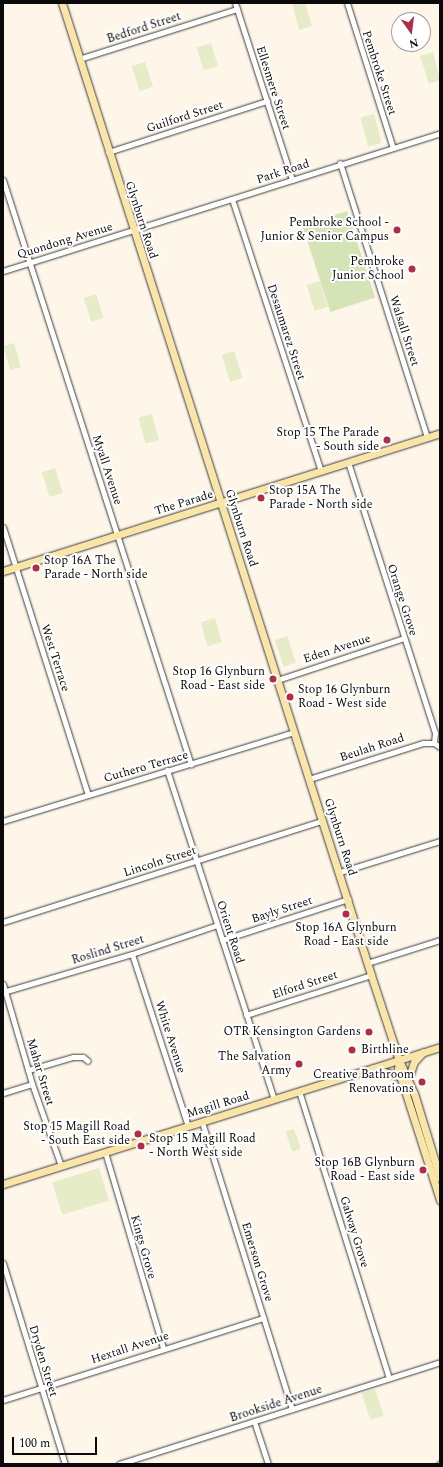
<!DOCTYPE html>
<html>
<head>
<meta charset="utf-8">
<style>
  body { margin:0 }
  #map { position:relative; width:443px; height:1467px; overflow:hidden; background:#fef6e9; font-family:Spectral,serif }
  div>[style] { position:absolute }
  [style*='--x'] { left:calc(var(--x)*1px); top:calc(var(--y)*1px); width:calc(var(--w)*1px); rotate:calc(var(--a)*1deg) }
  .green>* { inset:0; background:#d5e4b6; transform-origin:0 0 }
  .pitch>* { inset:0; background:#e5ecc7; transform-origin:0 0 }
  .roads { filter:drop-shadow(0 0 1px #3d3d3d) drop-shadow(0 0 1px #3d3d3d) }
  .street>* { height:5px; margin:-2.5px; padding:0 2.5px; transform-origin:2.5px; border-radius:2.5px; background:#fff }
  .secondary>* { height:7px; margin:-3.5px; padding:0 3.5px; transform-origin:3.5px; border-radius:3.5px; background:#f9e5a8 }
  .dots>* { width:11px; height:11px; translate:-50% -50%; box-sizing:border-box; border:2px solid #fff; border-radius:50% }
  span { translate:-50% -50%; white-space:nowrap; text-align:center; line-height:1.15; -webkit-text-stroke:4px #fff; paint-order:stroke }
  .street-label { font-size:12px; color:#0a0a0a }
  .poi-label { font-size:12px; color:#0a0a0a }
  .right { translate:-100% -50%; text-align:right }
  .left { translate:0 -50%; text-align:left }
  .frame { position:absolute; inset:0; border:4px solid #0a0a0a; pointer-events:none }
  .north { position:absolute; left:391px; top:12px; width:40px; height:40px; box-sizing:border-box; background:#fff; border:1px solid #9d9d9d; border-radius:50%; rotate:166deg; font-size:11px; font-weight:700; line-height:16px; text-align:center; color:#0a0a0a }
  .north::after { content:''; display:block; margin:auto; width:14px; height:18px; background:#af2d46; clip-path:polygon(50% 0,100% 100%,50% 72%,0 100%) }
  .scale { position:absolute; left:12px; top:1437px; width:85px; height:18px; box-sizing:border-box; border:2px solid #0a0a0a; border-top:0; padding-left:5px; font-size:12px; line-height:14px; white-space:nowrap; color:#0a0a0a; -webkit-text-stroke:3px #fff; paint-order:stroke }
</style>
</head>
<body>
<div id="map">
  <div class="green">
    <i style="left:347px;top:211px;width:91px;height:47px;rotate:72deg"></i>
  </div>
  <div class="pitch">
    <i style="clip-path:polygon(292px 3px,305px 3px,312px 26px,299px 30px)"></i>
    <i style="left:211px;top:43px;width:24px;height:15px;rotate:73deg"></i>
    <i style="clip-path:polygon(433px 52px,440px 80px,429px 84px,420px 56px)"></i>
    <i style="left:145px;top:62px;width:26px;height:14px;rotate:72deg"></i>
    <i style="left:374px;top:114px;width:30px;height:14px;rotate:75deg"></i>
    <i style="left:320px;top:281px;width:27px;height:14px;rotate:73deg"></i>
    <i style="left:96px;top:294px;width:25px;height:13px;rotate:72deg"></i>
    <i style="left:14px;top:343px;width:25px;height:11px;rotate:74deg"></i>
    <i style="left:234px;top:351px;width:28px;height:13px;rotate:72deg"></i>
    <i style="left:152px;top:414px;width:27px;height:14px;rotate:75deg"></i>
    <i style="left:55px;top:468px;width:26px;height:14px;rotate:72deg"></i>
    <i style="left:215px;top:618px;width:25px;height:15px;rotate:74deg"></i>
    <i style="left:287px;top:636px;width:28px;height:13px;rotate:71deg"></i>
    <i style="left:294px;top:1129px;width:21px;height:9px;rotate:71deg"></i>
    <i style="left:99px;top:1168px;width:34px;height:49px;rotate:73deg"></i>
    <i style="left:375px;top:1389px;width:28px;height:14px;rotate:72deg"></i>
  </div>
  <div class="roads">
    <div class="street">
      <i style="--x:235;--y:3;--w:186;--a:72.1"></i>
      <i style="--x:347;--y:3;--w:152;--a:72.4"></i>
      <i style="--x:79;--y:59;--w:166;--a:-17.6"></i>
      <i style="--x:108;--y:152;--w:167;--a:-17.8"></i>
      <i style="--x:340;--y:163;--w:287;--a:72.4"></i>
      <i style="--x:3;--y:180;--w:614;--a:72.18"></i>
      <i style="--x:232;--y:199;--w:286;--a:71.9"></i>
      <i style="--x:3;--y:271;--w:458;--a:-17.5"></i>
      <i style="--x:348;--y:462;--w:285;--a:72.2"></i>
      <i style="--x:435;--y:733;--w:10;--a:96"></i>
      <i style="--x:3;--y:527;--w:281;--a:72.4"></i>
      <i style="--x:277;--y:680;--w:134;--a:-18.3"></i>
      <i style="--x:167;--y:770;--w:346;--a:72"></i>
      <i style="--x:309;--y:779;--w:120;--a:-17.5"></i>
      <i style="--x:423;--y:743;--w:11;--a:0"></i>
      <i style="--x:434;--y:743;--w:7;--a:34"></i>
      <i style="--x:3;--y:821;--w:304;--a:-17"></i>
      <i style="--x:340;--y:872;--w:105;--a:-17.2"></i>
      <i style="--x:3;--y:922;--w:335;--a:-17.6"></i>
      <i style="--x:222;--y:940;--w:133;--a:-18"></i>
      <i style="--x:132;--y:954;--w:181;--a:72"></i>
      <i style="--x:367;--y:963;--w:77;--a:-17.5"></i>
      <i style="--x:3;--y:984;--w:104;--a:73.8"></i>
      <i style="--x:32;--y:1084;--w:87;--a:70.5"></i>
      <i style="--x:3;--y:992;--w:134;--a:-16.4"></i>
      <i style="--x:132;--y:954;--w:90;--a:-18.8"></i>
      <i style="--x:246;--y:1015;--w:131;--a:-17.7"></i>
      <i style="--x:28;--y:1070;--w:47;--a:-16.1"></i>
      <i style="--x:73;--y:1057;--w:10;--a:0"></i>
      <i style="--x:83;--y:1057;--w:6;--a:39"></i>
      <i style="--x:299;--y:1091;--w:301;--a:72.6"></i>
      <i style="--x:3;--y:1093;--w:30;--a:-17"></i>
      <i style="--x:202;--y:1122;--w:301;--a:72.6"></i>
      <i style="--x:105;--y:1152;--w:204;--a:73.5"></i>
      <i style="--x:3;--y:1263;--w:210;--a:72.9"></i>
      <i style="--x:3;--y:1400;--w:273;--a:-17.5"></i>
      <i style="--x:254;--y:1421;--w:45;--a:72"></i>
      <i style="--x:119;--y:1464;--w:337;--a:-17.6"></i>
      <i style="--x:439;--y:1464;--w:1;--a:0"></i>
    </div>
    <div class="secondary">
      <i style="--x:62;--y:3;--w:1020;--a:72.36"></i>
      <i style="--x:371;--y:975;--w:89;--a:71.8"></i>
      <i style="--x:399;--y:1060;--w:36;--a:66"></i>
      <i style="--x:414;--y:1093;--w:89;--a:73"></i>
      <i style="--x:3;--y:571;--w:458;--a:-17.5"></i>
      <i style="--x:399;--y:1060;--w:9;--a:96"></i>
      <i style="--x:398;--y:1069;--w:138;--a:72.2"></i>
      <i style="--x:373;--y:1068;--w:29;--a:18"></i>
      <i style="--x:409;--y:1077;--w:16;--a:-72"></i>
      <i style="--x:414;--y:1062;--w:13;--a:-48"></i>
      <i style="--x:3;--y:1184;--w:458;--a:-17.4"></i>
    </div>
  </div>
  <div class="dots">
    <i style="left:397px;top:230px;background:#af2d46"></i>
    <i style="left:412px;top:269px;background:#af2d46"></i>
    <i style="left:387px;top:440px;background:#af2d46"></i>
    <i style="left:261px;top:498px;background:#af2d46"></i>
    <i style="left:36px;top:568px;background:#af2d46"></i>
    <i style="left:273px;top:679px;background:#af2d46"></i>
    <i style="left:290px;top:697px;background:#af2d46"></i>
    <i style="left:346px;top:914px;background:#af2d46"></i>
    <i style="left:369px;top:1032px;background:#af2d46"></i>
    <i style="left:352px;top:1050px;background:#af2d46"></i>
    <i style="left:299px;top:1064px;background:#af2d46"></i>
    <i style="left:422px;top:1082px;background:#af2d46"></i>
    <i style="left:138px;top:1134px;background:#af2d46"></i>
    <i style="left:141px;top:1146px;background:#af2d46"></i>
    <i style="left:423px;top:1170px;background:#af2d46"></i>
  </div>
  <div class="street-label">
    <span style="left:144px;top:28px;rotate:-18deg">Bedford Street</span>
    <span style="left:379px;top:73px;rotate:72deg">Pembroke Street</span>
    <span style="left:273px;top:88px;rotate:72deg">Ellesmere Street</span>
    <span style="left:185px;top:117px;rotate:-18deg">Guilford Street</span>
    <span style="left:283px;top:172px;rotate:-18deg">Park Road</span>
    <span style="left:141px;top:220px;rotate:72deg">Glynburn Road</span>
    <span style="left:65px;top:241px;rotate:-17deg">Quondong Avenue</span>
    <span style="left:404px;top:331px;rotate:72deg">Walsall Street</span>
    <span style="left:286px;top:332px;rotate:72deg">Desaumarez Street</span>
    <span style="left:107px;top:470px;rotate:72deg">Myall Avenue</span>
    <span style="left:184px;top:503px;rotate:-17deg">The Parade</span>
    <span style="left:241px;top:528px;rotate:72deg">Glynburn Road</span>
    <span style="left:402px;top:600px;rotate:72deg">Orange Grove</span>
    <span style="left:337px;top:649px;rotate:-18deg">Eden Avenue</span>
    <span style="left:55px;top:658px;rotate:72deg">West Terrace</span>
    <span style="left:372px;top:748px;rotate:-18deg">Beulah Road</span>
    <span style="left:146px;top:767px;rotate:-16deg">Cuthero Terrace</span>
    <span style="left:340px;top:837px;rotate:72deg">Glynburn Road</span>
    <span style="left:160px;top:862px;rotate:-18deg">Lincoln Street</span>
    <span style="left:282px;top:910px;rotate:-18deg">Bayly Street</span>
    <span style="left:230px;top:932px;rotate:72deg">Orient Road</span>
    <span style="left:108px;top:950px;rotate:-17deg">Roslind Street</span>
    <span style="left:305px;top:985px;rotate:-18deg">Elford Street</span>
    <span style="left:170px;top:1037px;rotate:72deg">White Avenue</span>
    <span style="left:40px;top:1072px;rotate:73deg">Mahar Street</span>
    <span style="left:218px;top:1105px;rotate:-17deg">Magill Road</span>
    <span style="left:354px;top:1232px;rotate:73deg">Galway Grove</span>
    <span style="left:143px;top:1247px;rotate:74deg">Kings Grove</span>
    <span style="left:257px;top:1262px;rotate:73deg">Emerson Grove</span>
    <span style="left:130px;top:1348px;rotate:-18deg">Hextall Avenue</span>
    <span style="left:43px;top:1361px;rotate:73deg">Dryden Street</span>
    <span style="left:276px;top:1404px;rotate:-18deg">Brookside Avenue</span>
  </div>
  <div class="poi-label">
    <span class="right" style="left:389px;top:230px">Pembroke School -<br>Junior &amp; Senior Campus</span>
    <span class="right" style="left:404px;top:269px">Pembroke<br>Junior School</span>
    <span class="right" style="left:379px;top:440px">Stop 15 The Parade<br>- South side</span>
    <span class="left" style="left:269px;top:498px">Stop 15A The<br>Parade - North side</span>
    <span class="left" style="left:44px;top:568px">Stop 16A The<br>Parade - North side</span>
    <span class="right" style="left:265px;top:679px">Stop 16 Glynburn<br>Road - East side</span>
    <span class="left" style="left:298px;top:697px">Stop 16 Glynburn<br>Road - West side</span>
    <span style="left:346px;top:935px">Stop 16A Glynburn<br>Road - East side</span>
    <span class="right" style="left:361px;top:1032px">OTR Kensington Gardens</span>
    <span class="left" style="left:361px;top:1050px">Birthline</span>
    <span class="right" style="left:291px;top:1064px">The Salvation<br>Army</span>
    <span class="right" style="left:414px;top:1082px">Creative Bathroom<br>Renovations</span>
    <span class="right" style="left:130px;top:1134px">Stop 15 Magill Road<br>- South East side</span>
    <span class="left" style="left:149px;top:1146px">Stop 15 Magill Road<br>- North West side</span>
    <span class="right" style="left:415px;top:1170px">Stop 16B Glynburn<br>Road - East side</span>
  </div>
  <div class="frame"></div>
  <div class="north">N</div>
  <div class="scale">100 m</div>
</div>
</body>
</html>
